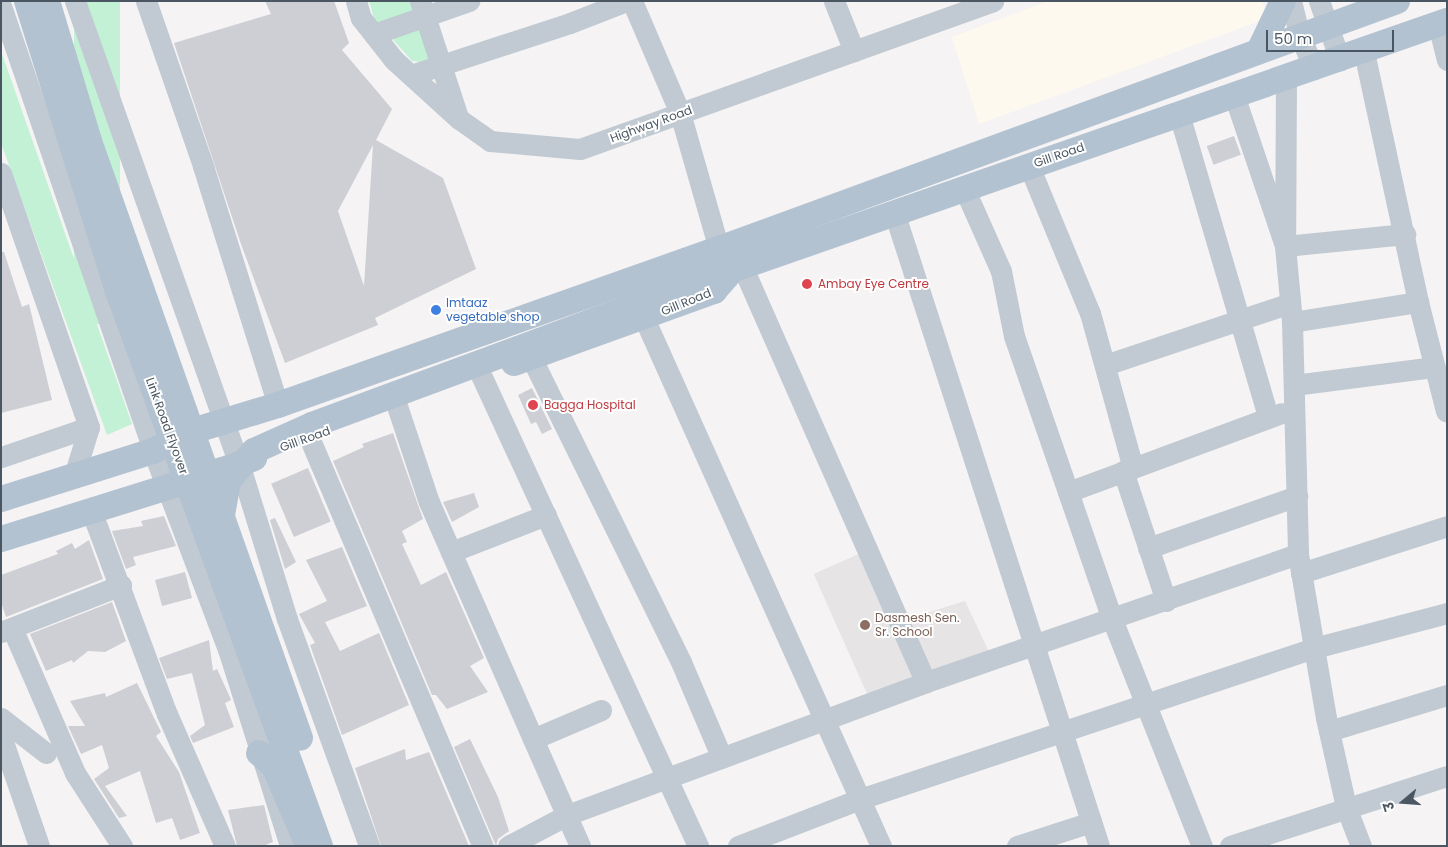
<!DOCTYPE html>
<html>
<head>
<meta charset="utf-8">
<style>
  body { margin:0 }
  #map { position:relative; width:1448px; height:847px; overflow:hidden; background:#f5f3f3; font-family:Poppins,"Noto Sans Devanagari",sans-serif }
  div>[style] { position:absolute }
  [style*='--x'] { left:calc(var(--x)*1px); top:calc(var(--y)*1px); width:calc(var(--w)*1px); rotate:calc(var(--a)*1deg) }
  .commercial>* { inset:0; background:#fdf9ef }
  .education>* { inset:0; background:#e6e4e5; transform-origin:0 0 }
  .green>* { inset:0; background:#c3f1d5; transform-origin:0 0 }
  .building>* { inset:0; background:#cdcfd5; transform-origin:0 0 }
  .minor>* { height:21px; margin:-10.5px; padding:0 10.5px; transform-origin:10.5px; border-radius:10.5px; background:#c1cad2 }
  .major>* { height:26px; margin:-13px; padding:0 13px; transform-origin:13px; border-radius:13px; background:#b3c2d1 }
  .major-bridge>* { height:26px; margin:-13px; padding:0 13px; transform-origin:13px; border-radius:13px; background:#b3c2d1 }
  .dots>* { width:14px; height:14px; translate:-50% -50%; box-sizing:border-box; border:2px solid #fff; border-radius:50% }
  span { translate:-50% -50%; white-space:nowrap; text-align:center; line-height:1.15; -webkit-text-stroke:4px #fff; paint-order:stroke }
  .street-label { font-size:12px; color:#4a5661 }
  .health-label { font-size:12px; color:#be3a42 }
  .left { translate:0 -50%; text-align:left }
  .shop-label { font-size:12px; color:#366cbe }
  .education-label { font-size:12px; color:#785e54 }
  .frame { position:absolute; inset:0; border:2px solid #4a5661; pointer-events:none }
  .north { position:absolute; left:1378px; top:777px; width:50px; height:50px; -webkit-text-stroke:4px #fff; paint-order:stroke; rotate:252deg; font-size:14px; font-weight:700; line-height:20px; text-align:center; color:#4a5661 }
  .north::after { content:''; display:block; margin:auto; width:18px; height:22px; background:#4a5661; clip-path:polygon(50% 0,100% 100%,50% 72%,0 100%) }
  .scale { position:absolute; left:1266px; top:30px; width:128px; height:22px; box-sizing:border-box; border:2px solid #4a5661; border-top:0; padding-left:6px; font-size:15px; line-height:18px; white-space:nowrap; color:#4a5661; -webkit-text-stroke:4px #fff; paint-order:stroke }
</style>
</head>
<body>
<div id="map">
  <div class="commercial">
    <i style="clip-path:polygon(1048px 1px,1262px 1px,1268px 18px,979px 124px,952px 37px)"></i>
  </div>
  <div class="education">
    <i style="left:863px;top:552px;width:137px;height:54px;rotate:66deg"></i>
    <i style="clip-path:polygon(965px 601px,991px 656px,934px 674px,907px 619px)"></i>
  </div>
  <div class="green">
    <i style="left:74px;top:1px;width:46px;height:323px"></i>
    <i style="clip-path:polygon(369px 1px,411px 1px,431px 63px,412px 61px,374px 18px)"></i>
    <i style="clip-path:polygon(1px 51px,132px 424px,107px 435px,1px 143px)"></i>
  </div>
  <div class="building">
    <i style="clip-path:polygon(evenodd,265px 1px,334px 1px,349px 43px,342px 50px,392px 109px,376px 140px,443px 178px,476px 269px,375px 318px,378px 325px,285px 363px,241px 244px,174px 43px,271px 14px,265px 1px,373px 145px,364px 286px,338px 211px,373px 145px)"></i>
    <i style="left:1234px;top:136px;width:20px;height:29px;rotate:70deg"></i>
    <i style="clip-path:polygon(1px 252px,4px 252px,22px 307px,29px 304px,52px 400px,1px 413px)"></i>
    <i style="clip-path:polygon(532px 388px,552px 429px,542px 434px,536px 422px,531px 424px,518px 395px)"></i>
    <i style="clip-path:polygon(393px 433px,423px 519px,402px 531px,407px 542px,402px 544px,421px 585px,446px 572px,484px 658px,470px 666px,488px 692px,447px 709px,436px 695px,432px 695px,333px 461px,364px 447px,362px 444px)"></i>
    <i style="left:308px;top:468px;width:58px;height:40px;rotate:67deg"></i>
    <i style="clip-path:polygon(474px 493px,479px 507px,452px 522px,443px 502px)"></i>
    <i style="clip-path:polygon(164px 516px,176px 546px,133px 557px,136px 565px,126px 569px,112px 531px,143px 526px,141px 521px)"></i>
    <i style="clip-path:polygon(275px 518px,296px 562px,285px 569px,270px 520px)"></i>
    <i style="clip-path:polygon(89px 540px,103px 579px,6px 617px,1px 602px,1px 575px,58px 554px,56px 551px,72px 543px,75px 549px)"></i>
    <i style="clip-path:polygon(342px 547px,367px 606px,325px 622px,340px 651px,379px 633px,409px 705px,342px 735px,310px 645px,315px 643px,299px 614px,327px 601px,306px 560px)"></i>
    <i style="left:185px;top:572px;width:27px;height:31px;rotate:75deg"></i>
    <i style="clip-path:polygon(112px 602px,126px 641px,105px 652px,88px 651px,73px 663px,72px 660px,46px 671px,30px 634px)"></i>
    <i style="clip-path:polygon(209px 640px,213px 671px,217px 669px,229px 695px,231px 700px,225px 703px,234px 727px,193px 743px,190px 736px,205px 725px,192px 673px,167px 679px,159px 658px)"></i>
    <i style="clip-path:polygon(137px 683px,161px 732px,156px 736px,179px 772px,200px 833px,180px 840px,172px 818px,156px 823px,140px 771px,105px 786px,127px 816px,119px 818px,94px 779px,109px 768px,102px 745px,81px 754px,68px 726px,85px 726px,70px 701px,105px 693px,106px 697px)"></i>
    <i style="clip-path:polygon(470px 739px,498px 797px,509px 831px,498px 839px,496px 846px,454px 747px)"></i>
    <i style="clip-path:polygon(405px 749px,406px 760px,429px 752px,469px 846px,381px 846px,355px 768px)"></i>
    <i style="clip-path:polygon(264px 805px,273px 842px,263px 846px,237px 846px,228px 810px)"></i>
  </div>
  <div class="minor">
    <i style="--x:75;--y:1;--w:490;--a:70.5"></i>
    <i style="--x:239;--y:463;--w:163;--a:72.9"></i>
    <i style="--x:287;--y:619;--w:241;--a:70.1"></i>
    <i style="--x:146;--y:1;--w:175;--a:70.9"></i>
    <i style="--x:203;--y:166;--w:250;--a:72.6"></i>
    <i style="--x:356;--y:1;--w:18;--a:74"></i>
    <i style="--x:361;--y:18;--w:53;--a:51.8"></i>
    <i style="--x:394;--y:60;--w:88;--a:42.2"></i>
    <i style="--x:459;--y:119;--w:38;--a:35"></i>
    <i style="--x:490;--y:141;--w:90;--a:5.1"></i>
    <i style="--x:580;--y:149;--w:439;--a:-19.7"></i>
    <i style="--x:420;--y:1;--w:122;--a:71.9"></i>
    <i style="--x:632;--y:1;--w:122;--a:66.8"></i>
    <i style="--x:680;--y:113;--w:141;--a:74"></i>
    <i style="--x:834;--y:1;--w:54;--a:68.2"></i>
    <i style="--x:1291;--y:1;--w:36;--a:76"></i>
    <i style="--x:1300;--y:36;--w:36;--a:67"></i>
    <i style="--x:1319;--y:1;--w:63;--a:70.4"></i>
    <i style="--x:1;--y:6;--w:470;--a:71.1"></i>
    <i style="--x:153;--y:451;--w:212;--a:69.3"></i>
    <i style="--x:228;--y:649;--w:207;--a:72.5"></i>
    <i style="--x:1438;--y:24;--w:37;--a:76"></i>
    <i style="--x:374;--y:34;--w:101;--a:-19.2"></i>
    <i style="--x:1364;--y:52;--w:256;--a:77.8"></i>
    <i style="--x:411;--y:75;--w:167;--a:-18.1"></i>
    <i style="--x:570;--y:23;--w:60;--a:-21.4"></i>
    <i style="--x:1286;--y:77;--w:169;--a:90.3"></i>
    <i style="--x:1285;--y:246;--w:76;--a:84.7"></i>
    <i style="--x:1292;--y:322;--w:232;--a:88.5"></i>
    <i style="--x:1298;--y:554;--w:166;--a:80.3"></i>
    <i style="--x:1326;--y:718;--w:91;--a:77.3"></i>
    <i style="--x:1346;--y:807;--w:42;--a:69"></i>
    <i style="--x:1234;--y:95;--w:159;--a:71.3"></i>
    <i style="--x:1285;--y:246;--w:121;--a:-5.7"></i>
    <i style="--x:1179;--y:114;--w:316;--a:73.6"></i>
    <i style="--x:1029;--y:166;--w:159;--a:67.5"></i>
    <i style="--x:1090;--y:313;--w:161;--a:74.5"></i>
    <i style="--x:1;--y:173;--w:269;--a:70.9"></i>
    <i style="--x:89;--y:427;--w:51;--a:107"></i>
    <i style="--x:964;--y:188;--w:91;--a:66"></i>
    <i style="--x:1001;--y:271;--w:66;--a:78.7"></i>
    <i style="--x:1014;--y:336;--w:299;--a:70.9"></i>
    <i style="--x:1112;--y:619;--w:244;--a:68.4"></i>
    <i style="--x:894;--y:212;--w:666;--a:72.08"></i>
    <i style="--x:743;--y:268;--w:453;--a:66.2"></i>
    <i style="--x:644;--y:318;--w:579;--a:65.83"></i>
    <i style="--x:1292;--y:322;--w:128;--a:-9"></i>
    <i style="--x:1418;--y:302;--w:113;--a:75.6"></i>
    <i style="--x:531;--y:357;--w:340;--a:63.8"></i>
    <i style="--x:681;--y:662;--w:104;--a:66.9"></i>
    <i style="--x:1105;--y:365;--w:195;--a:-18.5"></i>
    <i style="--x:481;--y:375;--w:519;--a:65.26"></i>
    <i style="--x:1294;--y:385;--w:142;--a:-7.3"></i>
    <i style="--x:397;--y:406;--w:101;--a:71.6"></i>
    <i style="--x:429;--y:502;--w:376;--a:66.3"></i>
    <i style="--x:309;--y:437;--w:444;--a:67"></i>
    <i style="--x:1;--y:457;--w:93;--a:-18.8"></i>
    <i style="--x:1123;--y:471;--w:137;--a:71.7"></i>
    <i style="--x:1068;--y:492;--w:227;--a:-20.3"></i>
    <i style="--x:91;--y:510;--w:218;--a:69.6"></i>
    <i style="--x:167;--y:714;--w:144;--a:66.3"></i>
    <i style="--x:1148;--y:548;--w:158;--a:-19.2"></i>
    <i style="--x:451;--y:552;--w:102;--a:-21.3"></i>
    <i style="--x:1301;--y:573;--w:153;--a:-17.8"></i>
    <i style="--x:12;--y:628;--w:158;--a:66.5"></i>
    <i style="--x:75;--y:773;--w:87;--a:57.2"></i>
    <i style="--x:1;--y:632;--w:129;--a:-21.4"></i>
    <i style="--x:1;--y:718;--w:57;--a:37.9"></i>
    <i style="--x:1329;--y:731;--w:123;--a:-17"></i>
    <i style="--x:1;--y:736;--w:116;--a:70.9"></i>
    <i style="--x:533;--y:739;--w:74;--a:-23.1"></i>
    <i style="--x:508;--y:846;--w:67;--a:-27.7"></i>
    <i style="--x:567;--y:815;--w:383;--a:-20.3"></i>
    <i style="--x:926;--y:682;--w:393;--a:-19"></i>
    <i style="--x:738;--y:846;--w:131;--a:-21.1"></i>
    <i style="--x:860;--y:799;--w:478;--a:-18.4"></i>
    <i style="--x:1314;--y:648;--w:138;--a:-14.7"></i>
    <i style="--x:1017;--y:846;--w:78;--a:-18"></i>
    <i style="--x:1230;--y:846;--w:228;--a:-17.9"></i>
  </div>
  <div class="major">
    <i style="--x:1259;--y:51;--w:55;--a:-64.4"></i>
    <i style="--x:706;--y:279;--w:785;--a:-19.2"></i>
    <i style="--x:514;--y:363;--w:213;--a:-19.8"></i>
    <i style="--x:714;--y:291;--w:23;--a:-49"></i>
    <i style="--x:1;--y:499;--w:159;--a:-17.5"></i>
    <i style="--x:153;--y:451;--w:51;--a:-25.6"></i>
    <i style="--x:199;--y:429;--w:83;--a:-16.9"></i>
    <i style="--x:278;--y:405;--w:468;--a:-19.5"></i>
    <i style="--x:719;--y:249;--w:722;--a:-20.09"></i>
    <i style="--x:1;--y:539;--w:242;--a:-17.3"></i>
    <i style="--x:232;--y:467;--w:24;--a:-22"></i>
    <i style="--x:259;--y:753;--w:20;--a:41"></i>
    <i style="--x:274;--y:766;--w:78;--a:66.7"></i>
  </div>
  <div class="major-bridge">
    <i style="--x:27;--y:1;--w:304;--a:72.6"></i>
    <i style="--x:118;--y:291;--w:591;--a:70"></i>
    <i style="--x:47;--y:1;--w:146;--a:73.3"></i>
    <i style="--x:89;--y:141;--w:633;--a:70.53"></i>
    <i style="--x:222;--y:515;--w:35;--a:-80"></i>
    <i style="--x:228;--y:481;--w:40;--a:-49"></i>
    <i style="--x:254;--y:451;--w:64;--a:-24.1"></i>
    <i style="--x:312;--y:425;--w:420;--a:-20.3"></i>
  </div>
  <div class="dots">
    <i style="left:807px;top:284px;background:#e0444e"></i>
    <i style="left:436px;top:310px;background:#3f7fe0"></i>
    <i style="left:533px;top:405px;background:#e0444e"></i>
    <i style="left:865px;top:625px;background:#8d6e63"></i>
  </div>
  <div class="street-label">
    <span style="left:651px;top:124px;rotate:-20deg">Highway Road</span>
    <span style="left:1059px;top:155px;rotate:-19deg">Gill Road</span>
    <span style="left:686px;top:302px;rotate:-22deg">Gill Road</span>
    <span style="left:167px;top:426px;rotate:70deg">Link Road Flyover</span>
    <span style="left:305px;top:439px;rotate:-20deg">Gill Road</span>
  </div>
  <div class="health-label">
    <span class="left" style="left:818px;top:284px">Ambay Eye Centre</span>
    <span class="left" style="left:544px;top:405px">Bagga Hospital</span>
  </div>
  <div class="shop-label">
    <span class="left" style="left:446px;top:310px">Imtaaz<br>vegetable shop</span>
  </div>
  <div class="education-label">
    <span class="left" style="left:875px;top:625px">Dasmesh Sen.<br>Sr. School</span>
  </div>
  <div class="frame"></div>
  <div class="north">उ</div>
  <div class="scale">50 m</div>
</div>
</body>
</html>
